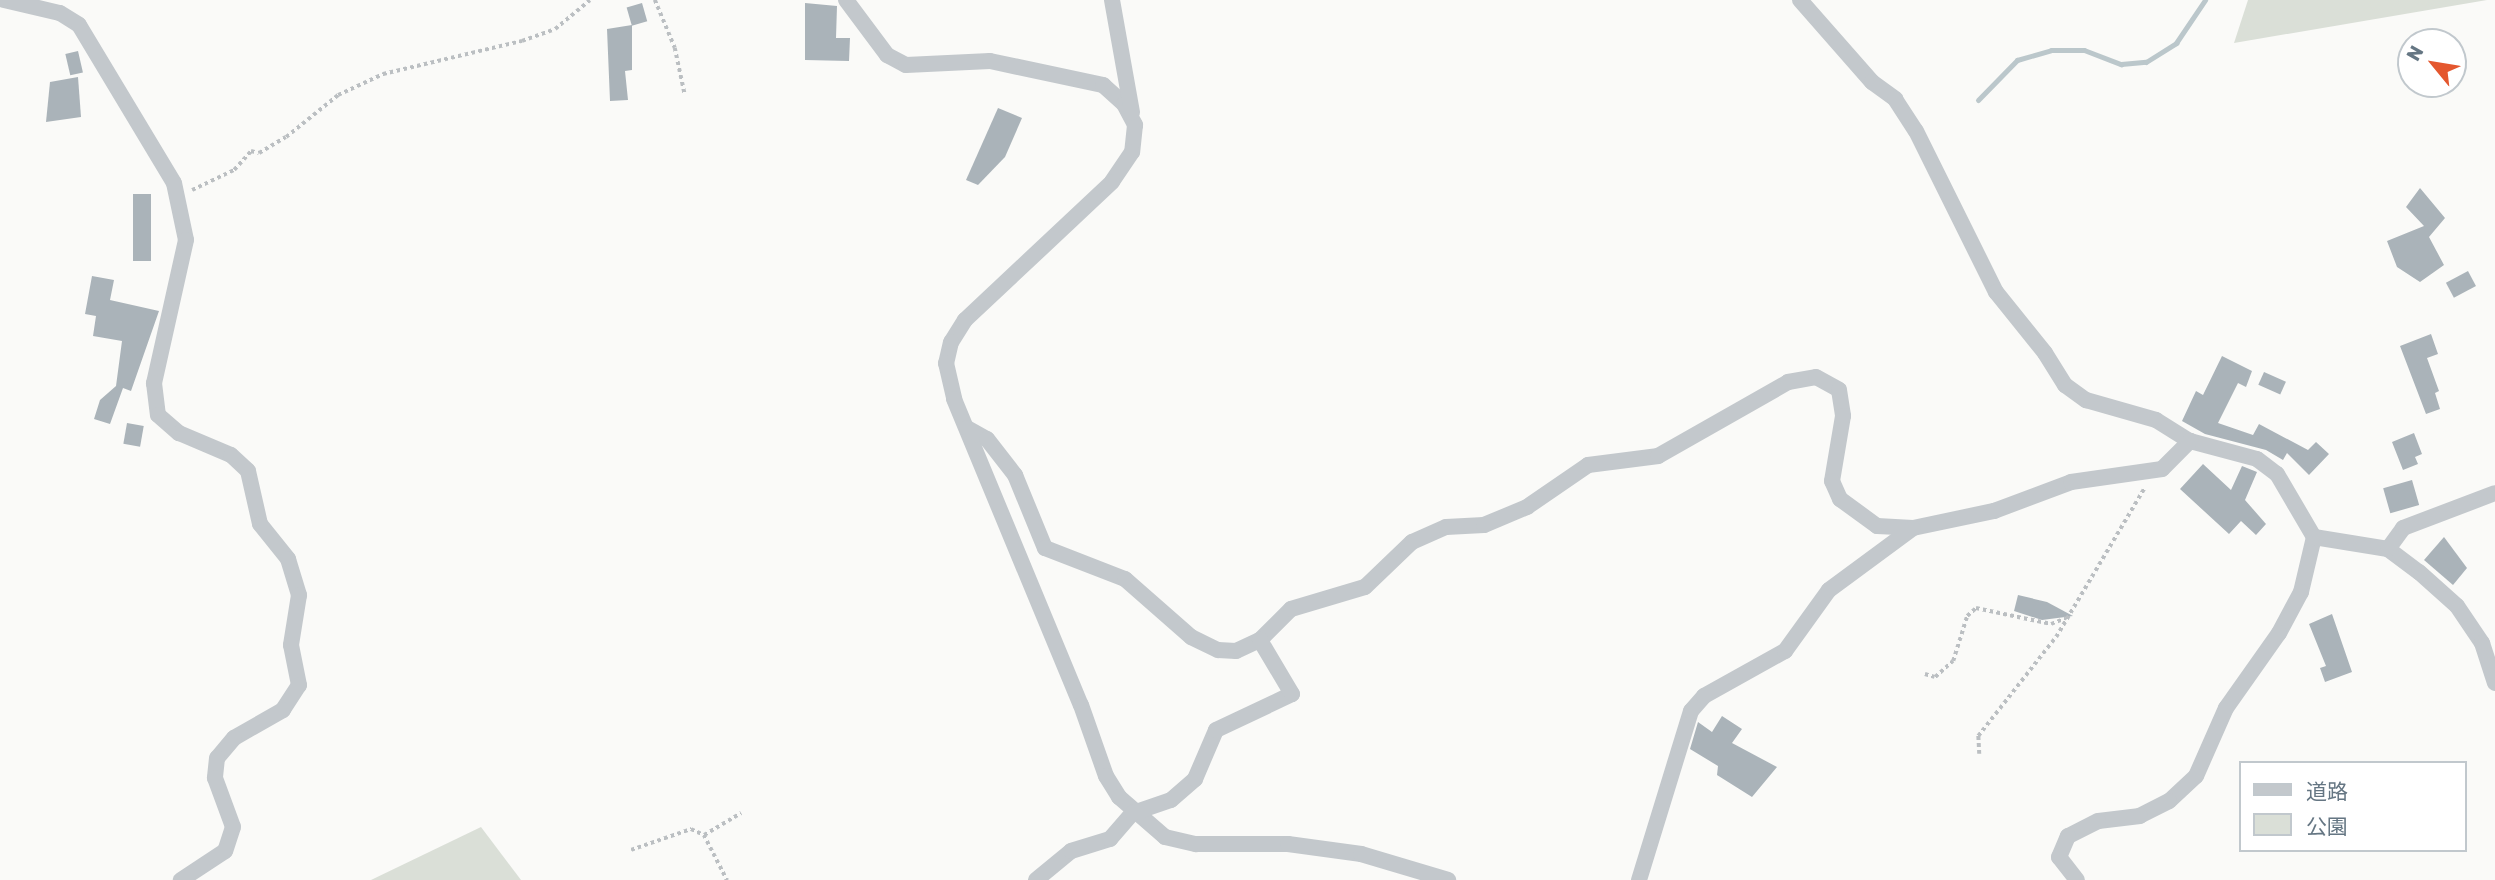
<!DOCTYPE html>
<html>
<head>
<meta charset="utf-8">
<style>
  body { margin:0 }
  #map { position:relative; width:2495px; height:880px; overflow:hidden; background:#fafaf8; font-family:Rubik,"Noto Sans JP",sans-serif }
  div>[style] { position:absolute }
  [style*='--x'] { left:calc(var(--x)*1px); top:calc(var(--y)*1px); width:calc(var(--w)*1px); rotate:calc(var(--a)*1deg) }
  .green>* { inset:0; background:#dadfd7 }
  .stream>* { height:5px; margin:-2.5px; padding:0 2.5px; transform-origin:2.5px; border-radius:2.5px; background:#bbc7cb }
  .building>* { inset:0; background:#aab3b9; transform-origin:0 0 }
  .path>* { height:3.5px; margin-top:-1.75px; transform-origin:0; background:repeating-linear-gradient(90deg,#bbbfc2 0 3.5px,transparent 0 7px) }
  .street>* { height:16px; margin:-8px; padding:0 8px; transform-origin:8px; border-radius:8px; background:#c3c8cc }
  span { translate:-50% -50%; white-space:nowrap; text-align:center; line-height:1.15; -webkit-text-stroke:7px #fff; paint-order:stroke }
  .legend { position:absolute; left:2239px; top:761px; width:228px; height:91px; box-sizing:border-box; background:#fff; border:2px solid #c1c8cd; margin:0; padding:9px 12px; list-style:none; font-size:21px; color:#657683 }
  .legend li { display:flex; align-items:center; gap:14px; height:35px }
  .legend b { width:35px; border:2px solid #c1c8cd }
  .north { position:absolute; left:2397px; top:28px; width:70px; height:70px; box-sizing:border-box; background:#fff; border:2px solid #c1c8cd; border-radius:50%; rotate:300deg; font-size:19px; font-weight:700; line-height:28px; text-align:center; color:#657683 }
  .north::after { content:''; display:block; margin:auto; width:24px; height:32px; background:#e4572e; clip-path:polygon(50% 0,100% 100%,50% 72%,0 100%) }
</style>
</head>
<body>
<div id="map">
  <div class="green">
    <i style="clip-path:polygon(2248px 0,2487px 0,2234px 43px)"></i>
    <i style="clip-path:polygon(481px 827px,521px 880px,371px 880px)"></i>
  </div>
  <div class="stream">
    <i style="--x:1978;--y:100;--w:56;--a:-45.7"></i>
    <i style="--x:2017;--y:60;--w:35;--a:-16"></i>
    <i style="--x:2051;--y:50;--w:33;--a:0"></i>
    <i style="--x:2084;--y:50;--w:40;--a:21"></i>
    <i style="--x:2121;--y:64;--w:25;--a:-5"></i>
    <i style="--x:2146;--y:62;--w:36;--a:-32"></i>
    <i style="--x:2176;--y:43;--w:52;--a:-56"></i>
  </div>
  <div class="building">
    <i style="left:642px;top:3px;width:19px;height:16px;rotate:74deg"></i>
    <i style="clip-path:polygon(805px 3px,837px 6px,836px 38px,850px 38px,849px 61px,805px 60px)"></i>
    <i style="clip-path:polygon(632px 25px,632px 70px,625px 71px,628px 100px,610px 101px,607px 29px)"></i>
    <i style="left:78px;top:51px;width:22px;height:13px;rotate:77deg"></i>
    <i style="clip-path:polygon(78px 77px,81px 117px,46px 122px,50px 82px)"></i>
    <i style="clip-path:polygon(998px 108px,1022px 118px,1005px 157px,978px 185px,966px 180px)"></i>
    <i style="clip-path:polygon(2420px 188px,2445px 218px,2429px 237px,2444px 265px,2420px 282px,2397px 267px,2387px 241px,2424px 226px,2406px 207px)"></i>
    <i style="left:133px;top:194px;width:18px;height:67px"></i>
    <i style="left:2468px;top:271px;width:17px;height:25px;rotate:62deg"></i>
    <i style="clip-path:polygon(92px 276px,114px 280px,110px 300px,159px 311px,131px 391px,123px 388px,110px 424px,94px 419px,100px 400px,116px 386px,122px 341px,93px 336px,96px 316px,85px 314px)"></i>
    <i style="clip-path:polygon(2431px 334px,2438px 354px,2427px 358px,2439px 391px,2435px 393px,2440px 409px,2426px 414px,2400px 346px)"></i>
    <i style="clip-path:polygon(2222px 356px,2252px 371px,2246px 387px,2238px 383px,2218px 423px,2253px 435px,2259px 424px,2308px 450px,2316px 442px,2329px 454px,2309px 475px,2287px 453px,2283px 460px,2266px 450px,2205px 434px,2182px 421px,2196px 391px,2203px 395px)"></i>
    <i style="left:2264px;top:372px;width:24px;height:14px;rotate:24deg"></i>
    <i style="left:127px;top:423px;width:17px;height:21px;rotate:10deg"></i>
    <i style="clip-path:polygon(2414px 433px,2422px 454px,2415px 457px,2418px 464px,2403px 470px,2392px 442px)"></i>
    <i style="clip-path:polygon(2203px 464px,2231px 490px,2242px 466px,2257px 472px,2245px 500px,2266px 524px,2256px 535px,2241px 521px,2229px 534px,2180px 489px)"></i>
    <i style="left:2412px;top:480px;width:26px;height:30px;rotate:74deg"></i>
    <i style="clip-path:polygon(2444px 537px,2467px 568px,2453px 585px,2424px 560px)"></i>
    <i style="clip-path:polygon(2018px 595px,2047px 602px,2073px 616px,2042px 620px,2014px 611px)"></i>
    <i style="clip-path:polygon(2332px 614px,2352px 672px,2325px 682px,2320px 668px,2326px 666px,2309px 624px)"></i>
    <i style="clip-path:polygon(1722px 716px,1742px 729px,1732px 743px,1777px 767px,1752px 797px,1717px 775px,1718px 766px,1690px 749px,1698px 722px,1712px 732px)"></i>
  </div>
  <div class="path">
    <i style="--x:655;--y:0;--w:52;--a:67.4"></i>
    <i style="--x:675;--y:48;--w:48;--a:78"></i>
    <i style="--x:192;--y:190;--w:47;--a:-25.5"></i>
    <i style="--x:234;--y:170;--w:25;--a:-48"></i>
    <i style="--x:251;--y:151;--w:8;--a:14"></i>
    <i style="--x:259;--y:153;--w:31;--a:-31"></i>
    <i style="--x:286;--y:137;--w:67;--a:-38.9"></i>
    <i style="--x:338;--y:95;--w:50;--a:-25"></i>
    <i style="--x:383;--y:74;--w:143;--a:-13.4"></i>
    <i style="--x:522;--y:41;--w:35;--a:-20"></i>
    <i style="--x:555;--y:29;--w:45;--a:-39.6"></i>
    <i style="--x:1925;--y:674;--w:10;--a:17"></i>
    <i style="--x:1935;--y:677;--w:24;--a:-42"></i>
    <i style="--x:1953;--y:661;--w:47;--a:-72.7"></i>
    <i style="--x:1967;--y:616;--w:12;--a:-42"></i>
    <i style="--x:1976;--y:608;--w:77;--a:12"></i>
    <i style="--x:2051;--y:624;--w:16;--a:-22"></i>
    <i style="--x:1979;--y:754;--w:18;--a:-93"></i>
    <i style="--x:1978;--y:736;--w:126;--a:-51.8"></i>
    <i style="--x:2056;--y:637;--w:172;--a:-59.3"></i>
    <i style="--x:704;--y:835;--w:43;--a:-30.7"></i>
    <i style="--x:631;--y:850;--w:64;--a:-19.3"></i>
    <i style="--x:691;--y:829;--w:14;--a:25"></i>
    <i style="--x:704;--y:835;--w:51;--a:62.9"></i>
  </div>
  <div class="street">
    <i style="--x:4;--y:0;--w:57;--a:13.1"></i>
    <i style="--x:60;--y:13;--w:22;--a:32"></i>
    <i style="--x:79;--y:25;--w:184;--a:59"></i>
    <i style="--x:174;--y:183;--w:58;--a:78.1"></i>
    <i style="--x:186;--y:240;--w:147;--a:102.6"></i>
    <i style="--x:154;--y:383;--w:32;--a:83"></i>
    <i style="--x:158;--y:415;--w:28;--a:41"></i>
    <i style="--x:179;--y:433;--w:56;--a:22.9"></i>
    <i style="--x:231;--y:455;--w:23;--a:43"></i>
    <i style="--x:248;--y:471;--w:54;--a:77.2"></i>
    <i style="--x:260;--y:524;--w:45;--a:51.3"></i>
    <i style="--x:288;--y:559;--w:38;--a:73"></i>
    <i style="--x:299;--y:595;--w:51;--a:99.1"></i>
    <i style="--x:291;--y:645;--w:41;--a:78.7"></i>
    <i style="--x:299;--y:685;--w:30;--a:123"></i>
    <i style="--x:283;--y:710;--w:56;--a:150.3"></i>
    <i style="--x:234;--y:738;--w:26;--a:130"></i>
    <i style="--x:217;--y:758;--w:20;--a:96"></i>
    <i style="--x:215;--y:778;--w:52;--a:69.8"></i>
    <i style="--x:233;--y:827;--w:25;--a:108"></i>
    <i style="--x:225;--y:851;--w:53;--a:146.6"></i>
    <i style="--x:846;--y:0;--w:69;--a:53.3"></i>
    <i style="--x:887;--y:55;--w:21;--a:28"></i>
    <i style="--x:906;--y:65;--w:84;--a:-2.7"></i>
    <i style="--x:990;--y:61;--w:116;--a:12"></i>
    <i style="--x:1103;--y:85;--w:28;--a:42"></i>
    <i style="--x:1124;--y:104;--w:24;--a:62"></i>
    <i style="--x:1135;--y:125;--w:27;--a:96"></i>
    <i style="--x:1132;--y:152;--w:36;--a:124"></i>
    <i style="--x:1112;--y:182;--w:202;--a:136.8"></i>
    <i style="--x:965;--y:320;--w:26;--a:122"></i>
    <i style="--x:951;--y:342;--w:22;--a:103"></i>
    <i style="--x:946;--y:363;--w:37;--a:77"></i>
    <i style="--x:954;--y:399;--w:331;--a:67.5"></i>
    <i style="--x:1081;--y:705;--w:75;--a:70.6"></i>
    <i style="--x:1106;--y:776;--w:25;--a:58"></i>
    <i style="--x:1119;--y:797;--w:61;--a:41"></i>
    <i style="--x:1165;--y:837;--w:32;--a:13"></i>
    <i style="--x:1196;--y:844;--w:92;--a:0"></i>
    <i style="--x:1288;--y:844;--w:74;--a:7.8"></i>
    <i style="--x:1361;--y:854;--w:91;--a:16.6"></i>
    <i style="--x:1112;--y:0;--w:114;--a:79.9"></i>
    <i style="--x:1800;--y:0;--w:109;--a:48.7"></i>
    <i style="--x:1872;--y:82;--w:29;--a:36"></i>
    <i style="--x:1895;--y:99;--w:38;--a:57"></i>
    <i style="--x:1916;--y:131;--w:180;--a:63.6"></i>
    <i style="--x:1996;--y:292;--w:78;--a:51.2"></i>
    <i style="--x:2045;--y:353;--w:38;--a:58"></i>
    <i style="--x:2065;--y:385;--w:26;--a:36"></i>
    <i style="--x:2086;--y:400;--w:73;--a:15.9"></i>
    <i style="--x:2156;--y:420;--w:40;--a:32"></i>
    <i style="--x:2190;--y:441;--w:69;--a:15"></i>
    <i style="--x:2257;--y:459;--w:25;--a:37"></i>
    <i style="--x:2277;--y:474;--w:73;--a:59.6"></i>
    <i style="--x:2314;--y:537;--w:57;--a:103.3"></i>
    <i style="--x:2301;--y:592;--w:47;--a:118.2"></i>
    <i style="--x:2279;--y:633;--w:92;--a:125.2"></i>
    <i style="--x:2226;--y:708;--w:74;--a:113.8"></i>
    <i style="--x:2196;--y:776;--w:37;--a:137"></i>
    <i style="--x:2169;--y:801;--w:33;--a:153"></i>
    <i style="--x:2140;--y:816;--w:42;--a:173.2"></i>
    <i style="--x:2098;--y:821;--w:34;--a:153"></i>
    <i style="--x:2068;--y:836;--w:23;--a:113"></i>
    <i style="--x:2059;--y:857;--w:29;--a:52"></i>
    <i style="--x:967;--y:428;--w:23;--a:29"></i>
    <i style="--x:987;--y:439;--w:46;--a:52.1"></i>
    <i style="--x:1015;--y:475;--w:79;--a:67.7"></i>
    <i style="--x:1045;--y:548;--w:86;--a:21.2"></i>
    <i style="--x:1125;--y:579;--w:88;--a:41.3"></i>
    <i style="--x:1191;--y:637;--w:30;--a:26"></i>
    <i style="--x:1218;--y:650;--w:18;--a:3"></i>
    <i style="--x:1236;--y:651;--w:26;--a:-25"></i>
    <i style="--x:1260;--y:640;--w:44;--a:-45"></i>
    <i style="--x:1291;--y:609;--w:77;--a:-16.6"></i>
    <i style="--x:1365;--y:587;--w:65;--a:-43.8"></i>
    <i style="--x:1412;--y:542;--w:37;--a:-24"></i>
    <i style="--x:1446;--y:527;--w:38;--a:-3"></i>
    <i style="--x:1484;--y:525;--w:47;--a:-22.7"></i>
    <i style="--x:1527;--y:507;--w:74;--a:-34.5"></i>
    <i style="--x:1588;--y:465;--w:71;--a:-7.3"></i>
    <i style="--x:1658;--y:456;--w:150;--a:-29.6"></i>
    <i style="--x:1788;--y:382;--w:28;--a:-10"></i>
    <i style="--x:1816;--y:377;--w:26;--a:29"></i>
    <i style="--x:1839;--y:390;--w:26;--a:81"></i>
    <i style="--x:1843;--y:416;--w:66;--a:99.6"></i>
    <i style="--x:1832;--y:481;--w:20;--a:66"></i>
    <i style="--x:1840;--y:499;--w:46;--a:36.1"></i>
    <i style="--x:1877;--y:526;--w:36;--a:3"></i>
    <i style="--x:1913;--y:528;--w:83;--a:-11.9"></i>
    <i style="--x:1994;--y:511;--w:82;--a:-20.6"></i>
    <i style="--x:2071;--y:482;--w:92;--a:-8.1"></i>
    <i style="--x:2162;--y:469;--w:40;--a:-45"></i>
    <i style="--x:2314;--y:537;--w:75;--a:9.2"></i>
    <i style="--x:2388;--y:549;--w:39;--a:37"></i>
    <i style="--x:2419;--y:572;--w:51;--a:41.8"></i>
    <i style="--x:2457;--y:606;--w:45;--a:56"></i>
    <i style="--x:2482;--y:643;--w:42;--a:72"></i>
    <i style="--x:2388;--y:549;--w:26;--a:-54"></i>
    <i style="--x:2403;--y:528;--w:98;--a:-20.8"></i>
    <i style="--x:1036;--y:880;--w:45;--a:-39.6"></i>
    <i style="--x:1071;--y:851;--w:41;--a:-17.1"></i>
    <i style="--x:1110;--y:839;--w:35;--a:-49"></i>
    <i style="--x:1133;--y:813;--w:40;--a:-18.9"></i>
    <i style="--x:1171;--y:800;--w:32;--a:-41"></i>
    <i style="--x:1195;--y:779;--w:53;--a:-66.8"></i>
    <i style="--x:1216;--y:730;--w:84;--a:-25.3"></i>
    <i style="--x:1292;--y:694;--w:63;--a:-120.7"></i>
    <i style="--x:1639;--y:880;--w:177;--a:-72.9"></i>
    <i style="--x:1691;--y:711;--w:20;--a:-49"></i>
    <i style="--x:1704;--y:696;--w:93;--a:-29.1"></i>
    <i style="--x:1785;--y:651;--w:75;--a:-54.2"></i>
    <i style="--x:1829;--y:590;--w:104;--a:-36.4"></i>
  </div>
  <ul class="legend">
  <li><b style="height:9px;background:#c3c8cc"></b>道路</li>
  <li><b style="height:19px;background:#dadfd7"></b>公園</li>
  </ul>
  <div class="north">N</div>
</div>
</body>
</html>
